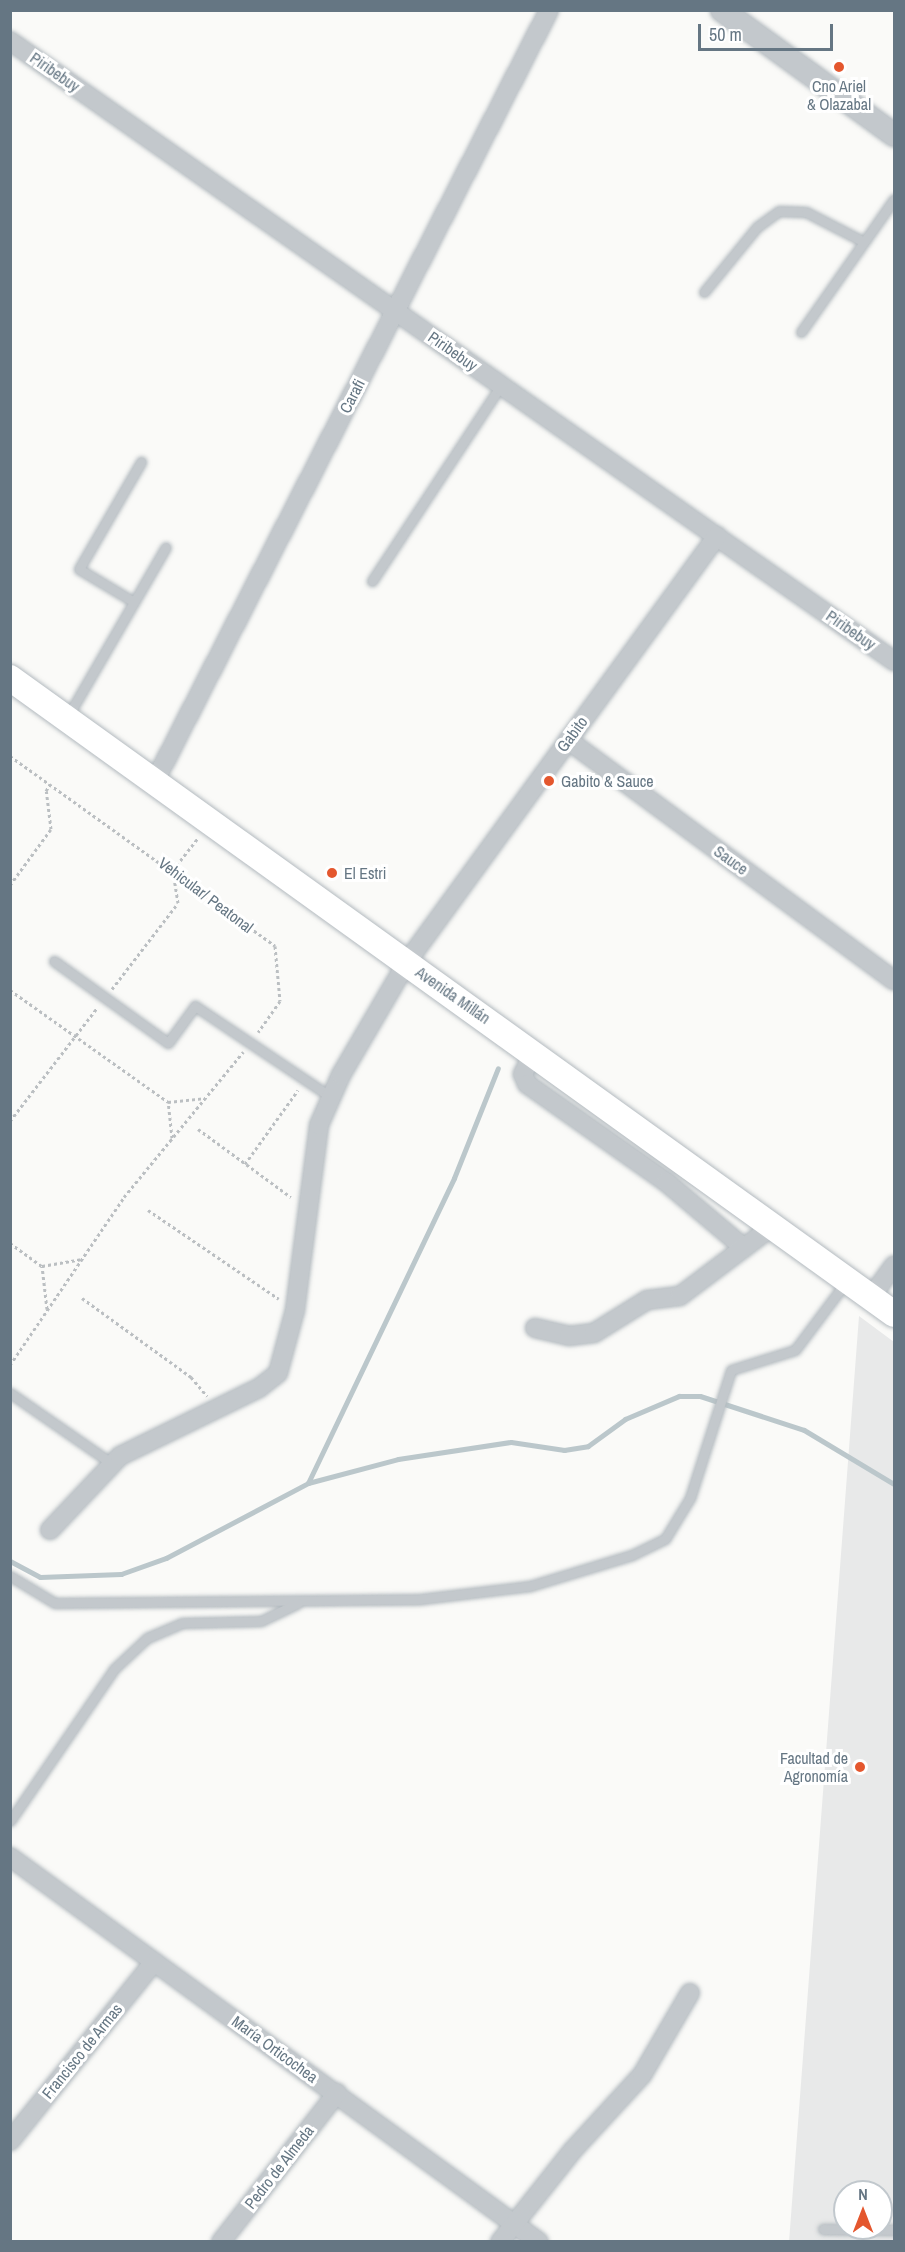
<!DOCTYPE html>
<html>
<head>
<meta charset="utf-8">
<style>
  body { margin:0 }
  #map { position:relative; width:905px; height:2252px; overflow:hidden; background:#fafaf8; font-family:"Archivo Narrow",sans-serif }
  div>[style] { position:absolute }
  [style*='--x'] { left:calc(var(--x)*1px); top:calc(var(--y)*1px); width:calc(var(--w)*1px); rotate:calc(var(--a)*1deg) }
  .built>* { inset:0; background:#e8e9e9 }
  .stream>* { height:5px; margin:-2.5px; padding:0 2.5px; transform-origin:2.5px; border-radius:2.5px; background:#bbc7cb }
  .path>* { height:3px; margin-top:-1.5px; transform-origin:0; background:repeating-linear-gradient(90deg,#bbbfc2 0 3px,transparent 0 6px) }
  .roads { filter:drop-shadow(0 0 2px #b3babf) drop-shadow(0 0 2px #b3babf) }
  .service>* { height:9px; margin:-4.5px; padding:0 4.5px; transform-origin:4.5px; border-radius:4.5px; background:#c3c8cc }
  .minor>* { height:18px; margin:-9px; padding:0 9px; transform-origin:9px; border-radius:9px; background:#c3c8cc }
  .tertiary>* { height:22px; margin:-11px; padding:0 11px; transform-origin:11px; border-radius:11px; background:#c3c8cc }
  .secondary>* { height:26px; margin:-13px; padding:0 13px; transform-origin:13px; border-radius:13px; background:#fff }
  .dots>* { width:16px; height:16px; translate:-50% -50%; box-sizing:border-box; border:3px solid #fff; border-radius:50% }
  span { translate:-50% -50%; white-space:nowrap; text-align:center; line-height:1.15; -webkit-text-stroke:6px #fff; paint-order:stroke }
  .street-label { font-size:16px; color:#657683 }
  .poi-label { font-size:16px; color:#657683 }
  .left { translate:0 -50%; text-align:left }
  .right { translate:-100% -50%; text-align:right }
  .frame { position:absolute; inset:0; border:12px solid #657683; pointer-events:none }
  .north { position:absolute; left:833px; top:2180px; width:60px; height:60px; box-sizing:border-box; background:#fff; border:2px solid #c1c8cd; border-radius:50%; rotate:0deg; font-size:16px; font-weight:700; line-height:24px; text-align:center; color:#657683 }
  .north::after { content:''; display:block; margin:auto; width:21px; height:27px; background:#e4572e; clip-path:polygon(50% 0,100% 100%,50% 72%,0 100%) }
  .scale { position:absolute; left:698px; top:24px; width:135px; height:27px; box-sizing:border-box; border:3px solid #657683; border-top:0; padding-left:8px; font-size:18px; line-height:21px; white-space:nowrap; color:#657683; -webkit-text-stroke:4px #fff; paint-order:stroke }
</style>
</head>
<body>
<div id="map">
  <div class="built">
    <i style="clip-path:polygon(evenodd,859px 1316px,894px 1342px,894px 2241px,789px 2242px,859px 1316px,845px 2192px,881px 2192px,881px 2228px,845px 2228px,845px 2192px)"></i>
  </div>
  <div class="stream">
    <i style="--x:308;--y:1483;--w:338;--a:-64.4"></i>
    <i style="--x:454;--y:1178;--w:118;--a:-68.2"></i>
    <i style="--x:10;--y:1561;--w:34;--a:28"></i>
    <i style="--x:40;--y:1577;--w:81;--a:-2.1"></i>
    <i style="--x:121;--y:1574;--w:48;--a:-19.6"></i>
    <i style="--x:166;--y:1558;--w:161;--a:-27.8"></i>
    <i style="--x:308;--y:1483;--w:93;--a:-14.9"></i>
    <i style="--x:398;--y:1459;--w:114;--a:-8.6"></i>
    <i style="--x:511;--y:1442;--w:54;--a:8.6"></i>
    <i style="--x:564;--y:1450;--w:24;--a:-9"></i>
    <i style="--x:588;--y:1446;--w:46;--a:-36.1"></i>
    <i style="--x:625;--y:1419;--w:59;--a:-23.1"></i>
    <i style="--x:679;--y:1396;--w:21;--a:0"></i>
    <i style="--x:700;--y:1396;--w:109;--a:18.1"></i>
    <i style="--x:804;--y:1430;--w:105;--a:31"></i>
  </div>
  <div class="path">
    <i style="--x:10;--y:756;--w:326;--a:35.6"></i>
    <i style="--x:275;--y:946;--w:55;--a:84.8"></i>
    <i style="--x:280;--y:1001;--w:38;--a:125"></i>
    <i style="--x:10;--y:885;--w:69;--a:-53.8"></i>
    <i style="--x:51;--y:829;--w:38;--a:-97"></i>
    <i style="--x:46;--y:791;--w:8;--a:-60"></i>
    <i style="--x:112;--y:989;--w:108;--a:-52.5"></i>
    <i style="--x:178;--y:903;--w:33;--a:-99"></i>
    <i style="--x:173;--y:870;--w:41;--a:-52"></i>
    <i style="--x:10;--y:990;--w:194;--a:35.3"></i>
    <i style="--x:10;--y:1121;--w:143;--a:-52.4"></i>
    <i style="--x:198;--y:1129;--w:115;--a:36.2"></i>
    <i style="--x:172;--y:1138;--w:36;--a:-96"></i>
    <i style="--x:168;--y:1102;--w:37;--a:-6"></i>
    <i style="--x:245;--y:1164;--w:91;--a:-54.4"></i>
    <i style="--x:148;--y:1210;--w:158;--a:34.2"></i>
    <i style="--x:10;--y:1243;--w:39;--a:36"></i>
    <i style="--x:82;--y:1298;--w:135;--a:35.9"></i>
    <i style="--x:191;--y:1377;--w:25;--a:50"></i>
    <i style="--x:47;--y:1309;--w:43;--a:-96.6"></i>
    <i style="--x:42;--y:1266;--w:41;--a:-9.9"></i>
    <i style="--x:10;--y:1365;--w:203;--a:-55.8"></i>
    <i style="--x:124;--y:1197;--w:188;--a:-50.6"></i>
  </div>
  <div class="roads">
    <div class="service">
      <i style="--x:704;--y:292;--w:84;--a:-50.8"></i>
      <i style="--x:757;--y:227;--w:27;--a:-36"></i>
      <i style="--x:779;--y:211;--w:27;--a:2"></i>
      <i style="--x:806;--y:212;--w:65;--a:27.3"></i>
      <i style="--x:801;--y:332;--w:162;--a:-55"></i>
      <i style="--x:372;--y:581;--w:235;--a:-56.6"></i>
      <i style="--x:134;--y:602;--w:64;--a:-149"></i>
      <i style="--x:79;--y:569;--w:124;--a:-59.9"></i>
      <i style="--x:68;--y:716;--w:195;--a:-59.9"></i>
      <i style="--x:54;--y:961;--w:140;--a:35.7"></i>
      <i style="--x:168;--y:1043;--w:46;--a:-53.9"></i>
      <i style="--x:195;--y:1006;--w:164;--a:33.8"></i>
      <i style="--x:10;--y:1393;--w:123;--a:34.7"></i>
      <i style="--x:10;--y:1576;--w:52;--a:31"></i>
      <i style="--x:55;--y:1603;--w:366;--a:-0.6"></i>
      <i style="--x:421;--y:1599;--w:110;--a:-6.8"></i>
      <i style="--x:530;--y:1586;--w:107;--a:-16.9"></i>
      <i style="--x:632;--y:1555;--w:37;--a:-26"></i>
      <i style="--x:665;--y:1539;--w:48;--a:-58.6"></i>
      <i style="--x:690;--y:1498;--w:134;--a:-72.2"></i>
      <i style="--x:731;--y:1370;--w:67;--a:-17.4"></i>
      <i style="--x:795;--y:1350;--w:85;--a:-53.1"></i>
      <i style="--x:10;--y:1821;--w:184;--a:-55.6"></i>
      <i style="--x:114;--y:1669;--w:45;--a:-43.2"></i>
      <i style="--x:147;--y:1638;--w:38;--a:-23"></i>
      <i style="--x:182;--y:1623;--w:79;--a:-1.5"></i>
      <i style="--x:261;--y:1621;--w:41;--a:-25.9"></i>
      <i style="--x:823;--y:2229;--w:71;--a:0.8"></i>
    </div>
    <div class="minor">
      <i style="--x:10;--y:41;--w:1080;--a:35.04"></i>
      <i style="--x:568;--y:740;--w:405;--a:36.4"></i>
      <i style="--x:155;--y:781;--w:866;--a:-62.93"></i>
      <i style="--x:534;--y:1052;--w:25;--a:117"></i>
      <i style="--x:523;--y:1074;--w:11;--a:68"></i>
      <i style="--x:527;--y:1084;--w:170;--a:35.2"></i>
      <i style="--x:666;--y:1182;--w:102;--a:40.2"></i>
      <i style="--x:871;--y:1297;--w:39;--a:-54"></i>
      <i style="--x:535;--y:1328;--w:35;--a:13"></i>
      <i style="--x:569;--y:1336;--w:25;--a:-7"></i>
      <i style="--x:594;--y:1333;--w:62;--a:-31.9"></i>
      <i style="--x:647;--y:1300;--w:33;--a:-7"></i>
      <i style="--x:680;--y:1296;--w:116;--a:-37"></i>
      <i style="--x:50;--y:1530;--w:102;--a:-46.6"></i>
      <i style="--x:120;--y:1456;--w:155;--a:-26.1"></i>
      <i style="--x:259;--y:1388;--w:24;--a:-38"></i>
      <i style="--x:278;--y:1373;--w:65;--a:-74.9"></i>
      <i style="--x:295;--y:1310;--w:187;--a:-82.6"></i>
      <i style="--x:319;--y:1125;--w:55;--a:-66.3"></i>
      <i style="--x:341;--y:1075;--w:131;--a:-59.7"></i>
      <i style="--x:407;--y:962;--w:527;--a:-53.96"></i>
      <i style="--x:10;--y:1857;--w:654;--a:36.05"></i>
      <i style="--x:10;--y:2141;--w:230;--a:-51.2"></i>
      <i style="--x:221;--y:2242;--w:189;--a:-52.1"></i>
      <i style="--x:500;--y:2242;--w:117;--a:-51.6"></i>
      <i style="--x:573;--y:2150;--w:102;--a:-47.4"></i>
      <i style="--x:642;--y:2075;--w:95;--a:-59.7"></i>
    </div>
    <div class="tertiary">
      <i style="--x:722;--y:10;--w:213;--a:36"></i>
    </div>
    <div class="secondary">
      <i style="--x:10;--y:678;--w:1089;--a:35.73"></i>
    </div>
  </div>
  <div class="dots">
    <i style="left:839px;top:67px;background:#e4572e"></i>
    <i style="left:549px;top:781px;background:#e4572e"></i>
    <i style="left:332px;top:873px;background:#e4572e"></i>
    <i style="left:860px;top:1767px;background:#e4572e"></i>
  </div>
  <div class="street-label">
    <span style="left:55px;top:72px;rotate:35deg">Piribebuy</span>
    <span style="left:453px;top:351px;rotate:35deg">Piribebuy</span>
    <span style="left:352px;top:396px;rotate:-63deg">Carafi</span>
    <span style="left:851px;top:630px;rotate:35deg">Piribebuy</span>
    <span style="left:572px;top:734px;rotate:-54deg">Gabito</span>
    <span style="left:731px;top:860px;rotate:36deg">Sauce</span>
    <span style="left:206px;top:895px;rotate:37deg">Vehicular/ Peatonal</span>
    <span style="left:453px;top:995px;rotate:35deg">Avenida Millán</span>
    <span style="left:275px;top:2049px;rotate:36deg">María Orticochea</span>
    <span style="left:82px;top:2051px;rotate:-51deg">Francisco de Armas</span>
    <span style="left:279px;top:2167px;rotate:-52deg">Pedro de Almeda</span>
  </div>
  <div class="poi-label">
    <span style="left:839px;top:95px">Cno Ariel<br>&amp; Olazabal</span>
    <span class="left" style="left:561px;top:781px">Gabito &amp; Sauce</span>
    <span class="left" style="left:344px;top:873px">El Estri</span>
    <span class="right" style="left:848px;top:1767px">Facultad de<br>Agronomía</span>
  </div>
  <div class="frame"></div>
  <div class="north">N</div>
  <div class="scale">50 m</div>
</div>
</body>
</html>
